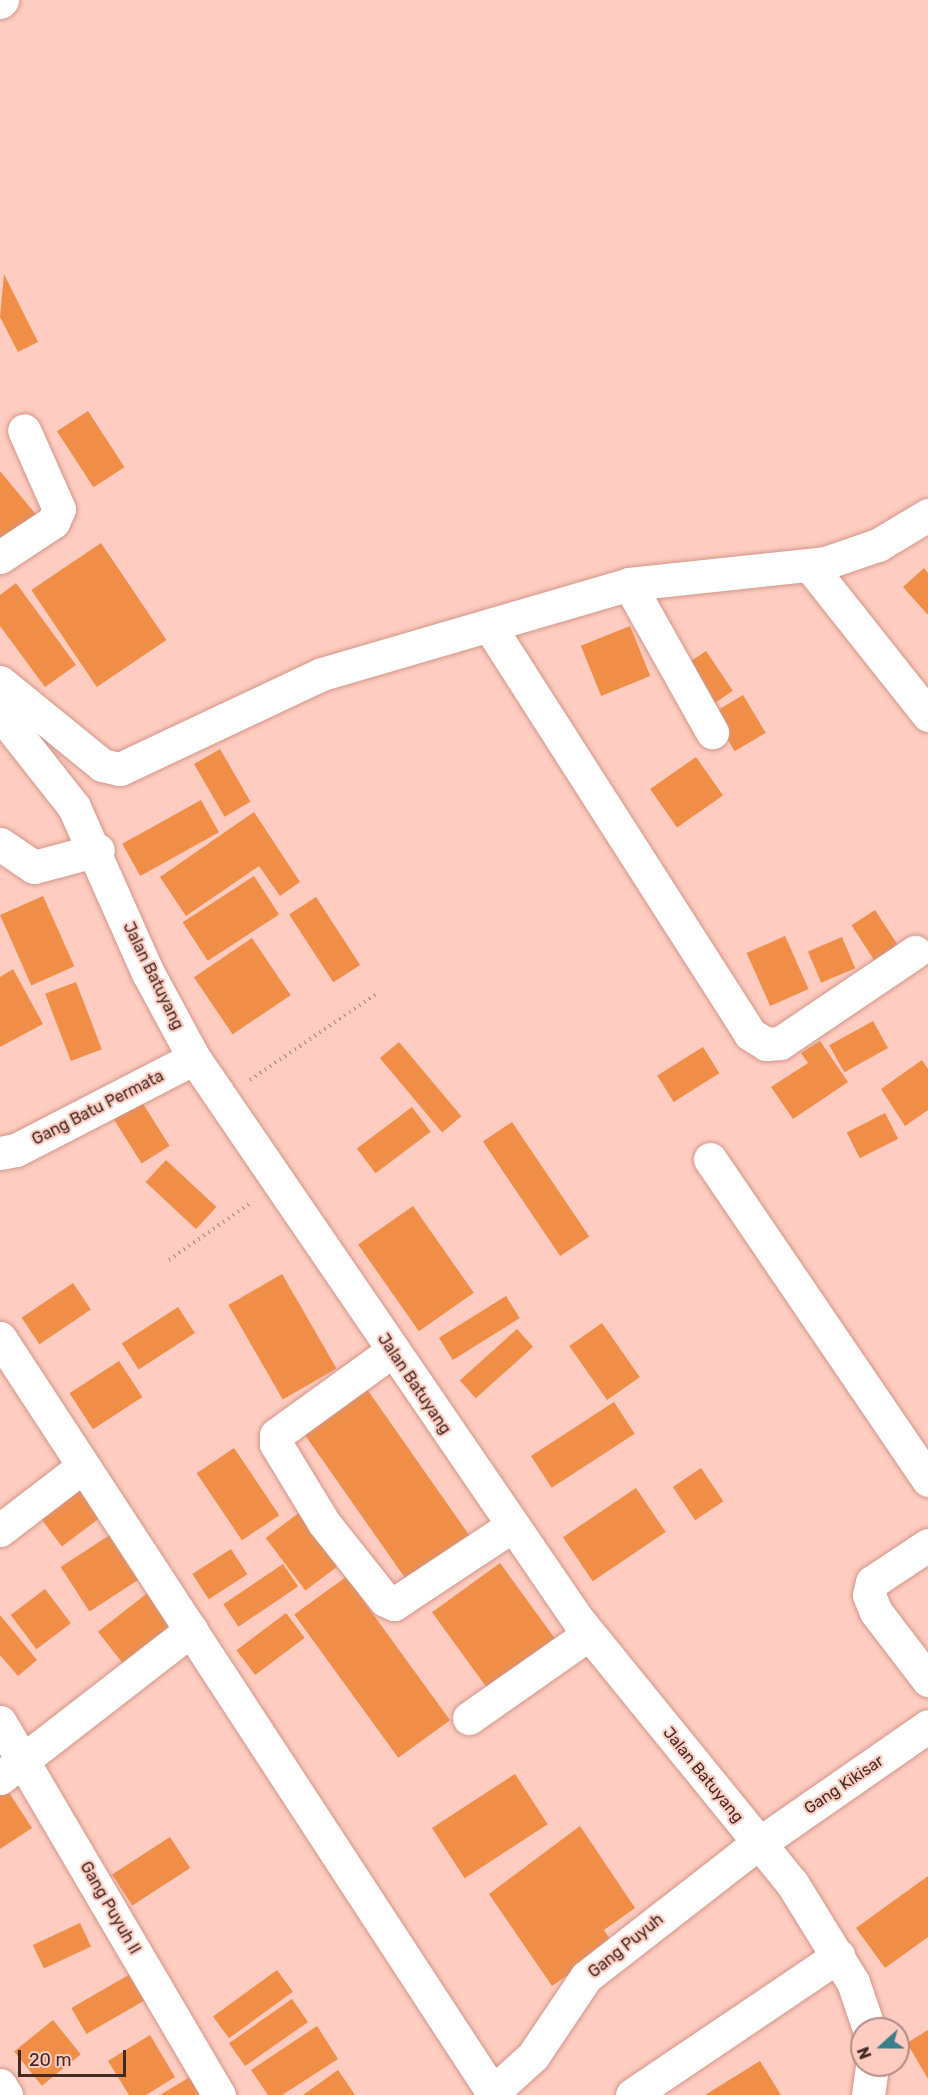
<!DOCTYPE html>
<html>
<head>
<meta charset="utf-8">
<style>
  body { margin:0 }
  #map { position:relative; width:928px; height:2095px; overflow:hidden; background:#feccc0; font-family:Rubik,sans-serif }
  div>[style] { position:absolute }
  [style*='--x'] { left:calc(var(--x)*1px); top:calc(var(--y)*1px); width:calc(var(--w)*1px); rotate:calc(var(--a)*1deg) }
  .building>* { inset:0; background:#f08e47; transform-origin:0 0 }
  .path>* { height:4px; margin-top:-2px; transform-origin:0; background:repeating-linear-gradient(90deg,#bc948a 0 1.5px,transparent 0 6px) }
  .roads { filter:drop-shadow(0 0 2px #d19587) drop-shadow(0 0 2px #d19587) }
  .minor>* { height:33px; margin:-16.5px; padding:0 16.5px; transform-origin:16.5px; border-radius:16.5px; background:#fff }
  span { translate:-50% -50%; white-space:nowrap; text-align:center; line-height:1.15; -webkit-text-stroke:4.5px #feccc0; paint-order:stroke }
  .street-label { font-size:16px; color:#412a24 }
  .north { position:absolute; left:850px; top:2017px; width:60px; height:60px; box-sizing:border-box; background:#feccc0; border:2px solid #b28b82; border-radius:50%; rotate:249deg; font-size:16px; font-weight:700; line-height:24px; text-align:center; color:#412a24 }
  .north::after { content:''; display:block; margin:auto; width:21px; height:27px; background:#397e8c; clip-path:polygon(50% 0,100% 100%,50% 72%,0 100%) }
  .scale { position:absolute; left:18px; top:2050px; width:108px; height:27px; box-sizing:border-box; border:3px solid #412a24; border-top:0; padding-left:8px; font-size:18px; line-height:21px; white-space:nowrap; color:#412a24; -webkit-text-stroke:4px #feccc0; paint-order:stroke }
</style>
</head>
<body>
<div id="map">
  <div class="building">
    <i style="clip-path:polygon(4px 274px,38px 342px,18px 352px,0 317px)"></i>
    <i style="left:88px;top:411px;width:67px;height:37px;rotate:57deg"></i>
    <i style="clip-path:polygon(0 471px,38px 517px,0 548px)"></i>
    <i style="left:101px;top:543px;width:117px;height:84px;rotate:56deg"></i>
    <i style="clip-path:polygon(924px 568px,928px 573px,928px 615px,903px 587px)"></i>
    <i style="clip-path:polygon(16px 583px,76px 665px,45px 687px,0 626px,0 595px)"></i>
    <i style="left:630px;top:626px;width:54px;height:53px;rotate:68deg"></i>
    <i style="left:706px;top:651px;width:48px;height:27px;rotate:56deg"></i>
    <i style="left:743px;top:695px;width:44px;height:36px;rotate:59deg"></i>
    <i style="left:220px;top:749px;width:61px;height:30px;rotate:60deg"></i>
    <i style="left:696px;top:757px;width:47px;height:56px;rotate:55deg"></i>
    <i style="left:201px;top:800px;width:37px;height:90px;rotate:61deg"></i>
    <i style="clip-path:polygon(254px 812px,300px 882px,280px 896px,259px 866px,186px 916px,160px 877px)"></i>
    <i style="left:254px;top:876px;width:46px;height:85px;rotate:57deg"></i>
    <i style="left:43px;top:896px;width:77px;height:47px;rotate:66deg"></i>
    <i style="left:316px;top:897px;width:81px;height:32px;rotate:57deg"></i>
    <i style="left:875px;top:910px;width:43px;height:28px;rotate:57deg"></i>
    <i style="left:785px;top:936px;width:58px;height:42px;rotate:66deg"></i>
    <i style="left:842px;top:937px;width:34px;height:37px;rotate:67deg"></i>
    <i style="left:252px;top:938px;width:69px;height:70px;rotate:56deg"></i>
    <i style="clip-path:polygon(13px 969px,43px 1024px,0 1047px,0 977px)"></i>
    <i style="left:76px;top:982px;width:72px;height:33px;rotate:69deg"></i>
    <i style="left:873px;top:1021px;width:31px;height:50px;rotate:61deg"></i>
    <i style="clip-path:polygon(820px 1041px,848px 1082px,793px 1119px,771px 1087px,808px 1063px,801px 1053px)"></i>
    <i style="left:399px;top:1042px;width:97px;height:25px;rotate:50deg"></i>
    <i style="left:703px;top:1047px;width:31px;height:54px;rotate:58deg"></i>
    <i style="clip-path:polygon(922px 1060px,928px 1069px,928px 1110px,905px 1126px,881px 1089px)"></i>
    <i style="left:142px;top:1102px;width:52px;height:33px;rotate:58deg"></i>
    <i style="left:412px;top:1107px;width:31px;height:69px;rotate:53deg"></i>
    <i style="left:885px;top:1113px;width:29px;height:43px;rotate:63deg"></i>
    <i style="left:512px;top:1122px;width:138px;height:35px;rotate:56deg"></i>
    <i style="left:166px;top:1160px;width:69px;height:30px;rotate:43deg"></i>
    <i style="left:413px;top:1206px;width:106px;height:67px;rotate:55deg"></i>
    <i style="left:282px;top:1274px;width:109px;height:62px;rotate:60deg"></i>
    <i style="left:73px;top:1283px;width:32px;height:62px;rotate:56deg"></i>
    <i style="left:506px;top:1296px;width:26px;height:79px;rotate:58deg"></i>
    <i style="left:178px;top:1307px;width:31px;height:67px;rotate:57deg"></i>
    <i style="left:602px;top:1323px;width:66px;height:40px;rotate:55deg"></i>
    <i style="left:517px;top:1329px;width:24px;height:77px;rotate:48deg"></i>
    <i style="left:119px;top:1361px;width:43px;height:59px;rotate:57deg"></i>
    <i style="left:364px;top:1385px;width:192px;height:77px;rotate:55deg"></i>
    <i style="left:614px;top:1402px;width:38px;height:99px;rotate:57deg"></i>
    <i style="left:234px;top:1448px;width:81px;height:45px;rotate:56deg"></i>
    <i style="left:701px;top:1468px;width:40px;height:34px;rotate:56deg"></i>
    <i style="left:77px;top:1485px;width:40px;height:49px;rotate:53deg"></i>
    <i style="left:636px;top:1488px;width:53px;height:88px;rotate:56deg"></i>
    <i style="left:304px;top:1509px;width:66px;height:48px;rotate:53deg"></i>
    <i style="left:116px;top:1531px;width:53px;height:66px;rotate:57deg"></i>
    <i style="left:231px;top:1549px;width:30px;height:46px;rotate:57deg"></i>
    <i style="left:500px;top:1563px;width:93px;height:84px;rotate:54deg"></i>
    <i style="left:283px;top:1564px;width:27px;height:72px;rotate:56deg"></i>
    <i style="left:346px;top:1577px;width:177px;height:64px;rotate:54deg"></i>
    <i style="left:45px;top:1589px;width:43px;height:43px;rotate:53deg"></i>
    <i style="left:150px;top:1591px;width:43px;height:66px;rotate:52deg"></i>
    <i style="left:286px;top:1613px;width:31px;height:62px;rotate:53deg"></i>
    <i style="clip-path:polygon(0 1615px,37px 1660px,18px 1676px,0 1655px)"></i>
    <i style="left:515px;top:1774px;width:60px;height:99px;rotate:57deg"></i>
    <i style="clip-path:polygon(4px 1785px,32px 1828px,0 1849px,0 1788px)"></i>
    <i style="clip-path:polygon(580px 1826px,635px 1908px,604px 1930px,613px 1944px,552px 1986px,489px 1894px)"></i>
    <i style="left:170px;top:1837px;width:37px;height:69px;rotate:57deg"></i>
    <i style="clip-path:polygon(928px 1876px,928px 1937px,885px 1968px,856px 1928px)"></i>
    <i style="left:80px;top:1923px;width:26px;height:52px;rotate:65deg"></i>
    <i style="left:277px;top:1970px;width:27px;height:79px;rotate:54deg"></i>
    <i style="left:132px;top:1973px;width:30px;height:70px;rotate:60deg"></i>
    <i style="left:292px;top:1999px;width:28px;height:77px;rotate:55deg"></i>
    <i style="left:53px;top:2020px;width:44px;height:50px;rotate:51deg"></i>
    <i style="clip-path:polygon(317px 2026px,338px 2059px,282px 2095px,268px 2095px,251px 2070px)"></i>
    <i style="clip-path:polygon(928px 2030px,928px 2079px,907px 2043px)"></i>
    <i style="clip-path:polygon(150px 2035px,175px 2077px,146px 2095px,129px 2095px,108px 2061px)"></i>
    <i style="clip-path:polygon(760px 2061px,781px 2095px,705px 2095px)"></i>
    <i style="clip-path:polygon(338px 2070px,355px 2095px,303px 2095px)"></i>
    <i style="clip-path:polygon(190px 2077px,201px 2095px,160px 2095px)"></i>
  </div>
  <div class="path">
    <i style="--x:250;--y:1080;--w:153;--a:-34.3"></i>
    <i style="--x:169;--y:1260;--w:101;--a:-34.9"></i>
  </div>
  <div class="roads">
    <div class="minor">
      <i style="--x:0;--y:2;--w:3;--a:-45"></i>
      <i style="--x:0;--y:557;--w:64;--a:-33.4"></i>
      <i style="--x:53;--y:522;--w:14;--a:-65"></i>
      <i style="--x:59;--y:509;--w:86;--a:-113.9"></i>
      <i style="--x:810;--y:566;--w:190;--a:51.6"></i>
      <i style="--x:629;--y:584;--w:170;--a:60.7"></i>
      <i style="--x:490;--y:627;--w:483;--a:57.4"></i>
      <i style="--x:750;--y:1034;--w:19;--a:32"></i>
      <i style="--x:766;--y:1044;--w:14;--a:-4"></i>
      <i style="--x:780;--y:1043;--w:163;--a:-34"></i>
      <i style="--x:0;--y:682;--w:132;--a:39.1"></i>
      <i style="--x:102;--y:765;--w:18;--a:13"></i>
      <i style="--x:120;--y:769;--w:223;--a:-25.2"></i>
      <i style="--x:322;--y:674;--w:320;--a:-16.3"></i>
      <i style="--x:629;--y:584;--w:197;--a:-6.1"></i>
      <i style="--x:825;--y:563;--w:56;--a:-18.8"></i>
      <i style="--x:878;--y:545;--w:58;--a:-31"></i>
      <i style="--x:0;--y:713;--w:120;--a:51.8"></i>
      <i style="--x:74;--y:807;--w:182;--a:66"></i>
      <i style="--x:148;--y:973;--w:97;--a:61.6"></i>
      <i style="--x:194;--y:1058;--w:681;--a:55.66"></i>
      <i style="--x:578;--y:1620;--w:339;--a:50.9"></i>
      <i style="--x:792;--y:1883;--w:116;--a:58.4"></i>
      <i style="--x:853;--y:1982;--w:50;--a:71.2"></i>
      <i style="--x:0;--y:844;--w:41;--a:34.1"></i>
      <i style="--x:34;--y:867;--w:66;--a:-14.9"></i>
      <i style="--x:0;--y:1153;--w:16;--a:-11"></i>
      <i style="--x:16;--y:1150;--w:200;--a:-27.3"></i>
      <i style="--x:710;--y:1159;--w:388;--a:55.8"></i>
      <i style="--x:0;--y:1338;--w:902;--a:56.86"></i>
      <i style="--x:392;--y:1351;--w:143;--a:144.1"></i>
      <i style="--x:276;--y:1435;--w:9;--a:90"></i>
      <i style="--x:276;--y:1444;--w:92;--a:58.7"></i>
      <i style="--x:324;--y:1523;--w:98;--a:51.6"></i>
      <i style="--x:385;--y:1600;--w:10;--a:24"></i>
      <i style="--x:394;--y:1604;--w:141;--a:-33.5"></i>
      <i style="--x:0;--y:1530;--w:103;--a:-37.5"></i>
      <i style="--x:928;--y:1545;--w:67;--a:146.5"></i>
      <i style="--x:872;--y:1582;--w:13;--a:103"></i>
      <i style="--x:869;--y:1595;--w:18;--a:68"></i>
      <i style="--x:876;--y:1612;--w:86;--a:52.6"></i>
      <i style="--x:469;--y:1718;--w:146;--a:-35"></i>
      <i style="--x:0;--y:1722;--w:433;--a:59.6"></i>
      <i style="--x:0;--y:1778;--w:242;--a:-37.8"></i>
      <i style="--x:0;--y:2085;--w:12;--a:59"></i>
      <i style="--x:490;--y:2095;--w:58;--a:-42.2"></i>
      <i style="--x:533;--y:2056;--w:95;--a:-56.1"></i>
      <i style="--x:586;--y:1977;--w:200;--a:-37.9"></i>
      <i style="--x:744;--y:1854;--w:224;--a:-34.8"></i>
      <i style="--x:632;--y:2095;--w:249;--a:-34"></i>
      <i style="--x:868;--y:2095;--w:30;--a:-82"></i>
    </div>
  </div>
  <div class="street-label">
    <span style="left:153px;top:976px;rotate:64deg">Jalan Batuyang</span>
    <span style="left:98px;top:1108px;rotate:-27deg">Gang Batu Permata</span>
    <span style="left:414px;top:1384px;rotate:56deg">Jalan Batuyang</span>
    <span style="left:703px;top:1775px;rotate:51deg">Jalan Batuyang</span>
    <span style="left:844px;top:1785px;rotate:-34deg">Gang Kikisar</span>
    <span style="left:110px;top:1908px;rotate:60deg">Gang Puyuh II</span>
    <span style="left:626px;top:1946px;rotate:-39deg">Gang Puyuh</span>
  </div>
  <div class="north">N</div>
  <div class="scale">20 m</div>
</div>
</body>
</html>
